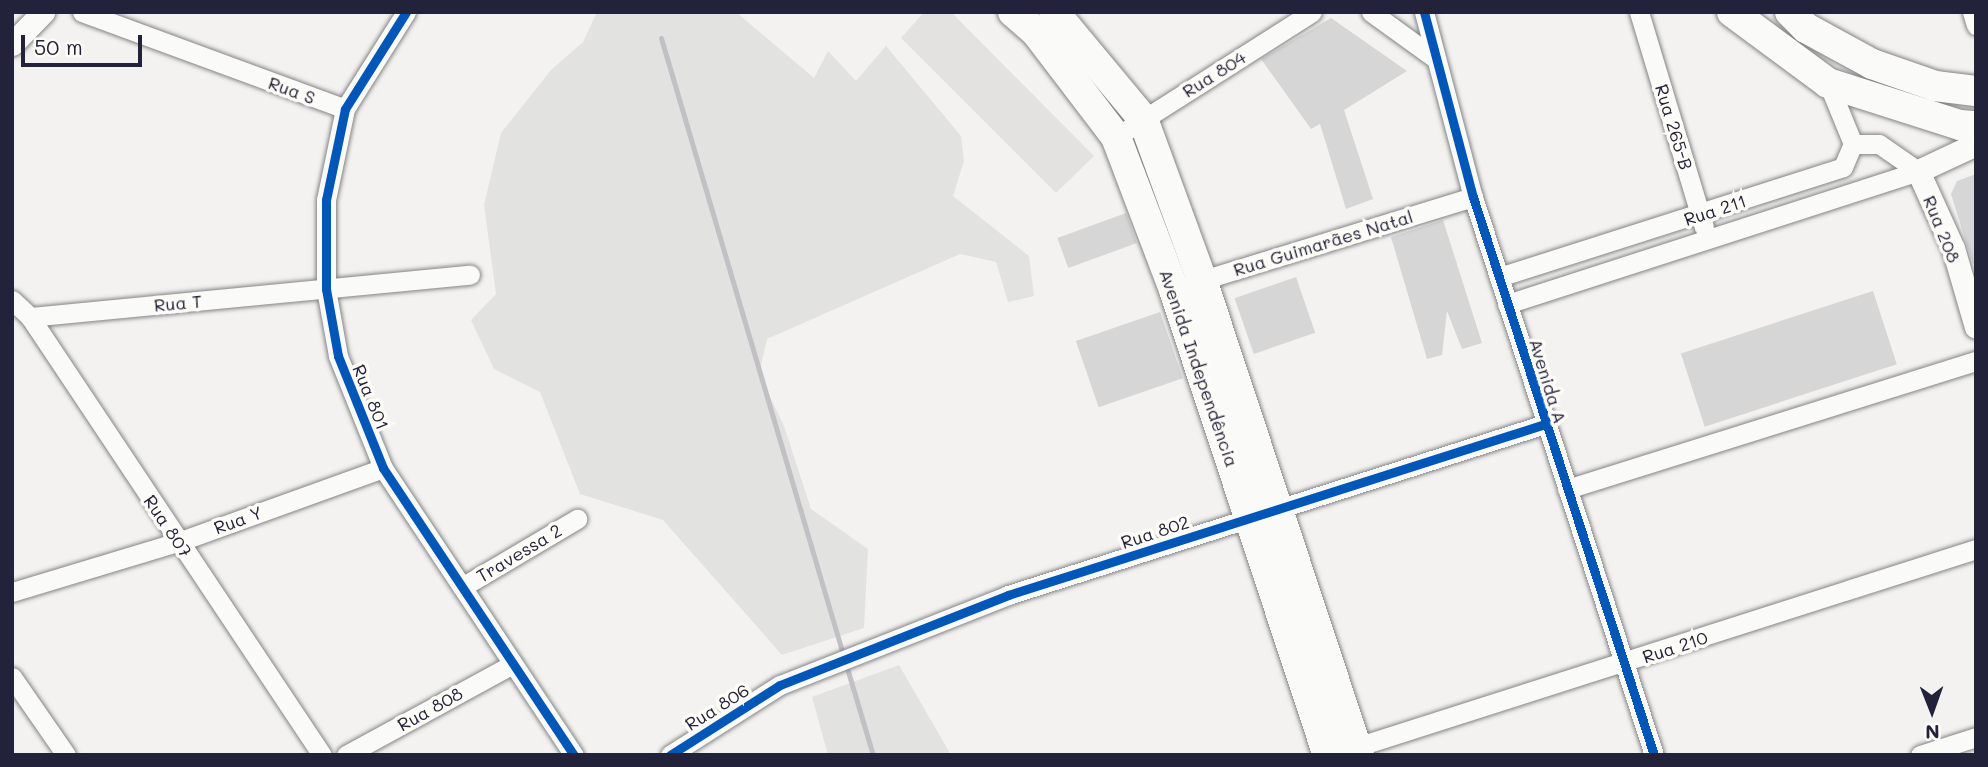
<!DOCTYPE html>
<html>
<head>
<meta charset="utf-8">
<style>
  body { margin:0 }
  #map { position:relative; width:1988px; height:767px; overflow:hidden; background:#f3f2f0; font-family:Mali,sans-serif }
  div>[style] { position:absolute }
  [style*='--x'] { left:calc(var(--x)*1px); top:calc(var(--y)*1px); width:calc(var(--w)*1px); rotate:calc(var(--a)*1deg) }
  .built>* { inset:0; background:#e3e2e1 }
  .green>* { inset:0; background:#e2e2e1 }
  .stream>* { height:5px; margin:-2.5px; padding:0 2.5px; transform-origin:2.5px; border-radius:2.5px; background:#c1c1c5 }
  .building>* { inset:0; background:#d7d6d6; transform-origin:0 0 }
  .roads { filter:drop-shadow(0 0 2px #848488) drop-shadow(0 0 2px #848488) }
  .minor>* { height:19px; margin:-9.5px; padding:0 9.5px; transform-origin:9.5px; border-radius:9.5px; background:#fafaf8 }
  .tertiary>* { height:23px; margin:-11.5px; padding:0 11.5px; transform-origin:11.5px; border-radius:11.5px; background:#fafaf8 }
  .primary>* { height:30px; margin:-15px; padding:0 15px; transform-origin:15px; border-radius:15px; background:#fafaf8 }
  .cycleway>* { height:9px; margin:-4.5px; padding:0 4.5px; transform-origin:4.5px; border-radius:4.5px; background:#0057b8 }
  span { translate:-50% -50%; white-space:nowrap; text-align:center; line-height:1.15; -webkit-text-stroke:7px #fdfcf7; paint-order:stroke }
  .street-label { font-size:18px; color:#22223b }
  .frame { position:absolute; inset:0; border:14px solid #22223b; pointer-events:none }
  .north { position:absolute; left:1897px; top:676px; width:70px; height:70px; -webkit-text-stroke:5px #fdfcf7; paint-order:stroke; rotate:179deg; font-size:19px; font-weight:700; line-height:28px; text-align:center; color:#22223b }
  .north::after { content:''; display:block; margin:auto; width:24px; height:32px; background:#22223b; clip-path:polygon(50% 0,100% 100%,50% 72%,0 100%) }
  .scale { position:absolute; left:21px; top:35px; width:121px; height:32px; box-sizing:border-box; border:4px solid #22223b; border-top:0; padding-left:9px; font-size:21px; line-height:24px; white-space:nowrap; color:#22223b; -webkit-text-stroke:5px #fdfcf7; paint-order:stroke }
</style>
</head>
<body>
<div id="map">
  <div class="built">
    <i style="clip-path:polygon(924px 12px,951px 12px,1094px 156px,1056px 193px,901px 38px)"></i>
  </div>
  <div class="green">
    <i style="clip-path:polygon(597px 12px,736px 12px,814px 78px,828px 51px,856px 81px,886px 46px,961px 136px,964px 161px,953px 196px,1029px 256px,1034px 296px,1008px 302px,996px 262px,960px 254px,767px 339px,759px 374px,784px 426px,811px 509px,868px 549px,864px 628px,782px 655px,663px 520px,580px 494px,540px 392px,494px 369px,471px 320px,496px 294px,484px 205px,501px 133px,551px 70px,583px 42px)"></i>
    <i style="clip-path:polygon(899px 665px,951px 755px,828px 755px,812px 697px)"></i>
  </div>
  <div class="stream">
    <i style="--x:661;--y:38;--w:639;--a:73.55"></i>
    <i style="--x:847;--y:668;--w:91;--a:73.4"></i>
  </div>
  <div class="building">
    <i style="clip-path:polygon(1331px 18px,1407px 71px,1344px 110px,1373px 199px,1346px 209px,1320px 124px,1311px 129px,1261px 59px)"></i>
    <i style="clip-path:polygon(1976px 174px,1976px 263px,1973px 264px,1951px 194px,1957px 181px)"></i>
    <i style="left:1126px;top:213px;width:32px;height:73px;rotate:70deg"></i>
    <i style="clip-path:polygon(1443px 220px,1482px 343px,1462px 349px,1447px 311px,1442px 355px,1427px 359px,1391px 237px)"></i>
    <i style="left:1296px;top:277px;width:59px;height:65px;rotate:71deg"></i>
    <i style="left:1873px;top:291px;width:77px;height:202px;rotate:72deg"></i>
    <i style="left:1160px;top:312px;width:70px;height:89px;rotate:71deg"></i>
  </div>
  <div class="roads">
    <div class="minor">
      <i style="--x:82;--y:12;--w:280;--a:20.2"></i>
      <i style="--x:406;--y:12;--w:115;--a:122.2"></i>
      <i style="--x:345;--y:109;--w:93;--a:101.8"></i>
      <i style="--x:326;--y:200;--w:89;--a:90"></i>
      <i style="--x:326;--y:289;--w:68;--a:79.8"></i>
      <i style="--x:338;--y:356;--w:121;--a:68.1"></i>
      <i style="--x:383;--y:468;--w:345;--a:56.4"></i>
      <i style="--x:1371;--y:12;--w:80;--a:35.9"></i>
      <i style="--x:1424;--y:12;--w:191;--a:75.2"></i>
      <i style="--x:1473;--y:197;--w:587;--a:72.03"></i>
      <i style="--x:1639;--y:12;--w:225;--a:73.2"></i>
      <i style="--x:1972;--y:12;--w:14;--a:73"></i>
      <i style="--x:1116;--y:137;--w:232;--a:-32.5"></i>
      <i style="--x:1853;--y:144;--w:26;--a:0"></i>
      <i style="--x:1879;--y:144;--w:47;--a:34.7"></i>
      <i style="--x:1499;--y:277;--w:361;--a:-17.7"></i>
      <i style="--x:1843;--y:167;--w:25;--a:-67"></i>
      <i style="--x:1853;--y:144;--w:66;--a:-112.3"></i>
      <i style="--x:1193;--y:283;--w:293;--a:-17.1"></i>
      <i style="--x:12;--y:300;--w:25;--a:43"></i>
      <i style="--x:30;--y:317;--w:526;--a:56.31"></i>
      <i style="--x:1507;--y:304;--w:432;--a:-17.9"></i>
      <i style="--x:30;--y:317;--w:442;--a:-5.5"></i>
      <i style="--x:1567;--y:489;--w:429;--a:-17.4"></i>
      <i style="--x:462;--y:587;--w:134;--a:-30.6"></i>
      <i style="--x:12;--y:592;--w:173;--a:-16.8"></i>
      <i style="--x:178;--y:542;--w:218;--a:-19.8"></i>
      <i style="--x:12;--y:677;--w:95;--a:55.3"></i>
      <i style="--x:1347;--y:750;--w:660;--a:-17.72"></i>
      <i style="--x:346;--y:755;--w:190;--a:-28.6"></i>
      <i style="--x:670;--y:755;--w:130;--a:-32.5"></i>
      <i style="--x:780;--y:685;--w:245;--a:-21.5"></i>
      <i style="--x:1008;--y:595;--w:564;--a:-17.66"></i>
      <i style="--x:1920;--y:755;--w:59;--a:-17.8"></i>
    </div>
    <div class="tertiary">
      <i style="--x:12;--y:44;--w:45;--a:-45.9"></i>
      <i style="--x:1976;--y:144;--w:64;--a:155"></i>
      <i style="--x:1918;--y:171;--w:85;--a:65.6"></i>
      <i style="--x:1953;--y:248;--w:82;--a:73.8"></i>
    </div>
    <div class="primary">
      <i style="--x:1013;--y:12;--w:30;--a:41"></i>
      <i style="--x:1036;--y:32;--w:132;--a:52.7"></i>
      <i style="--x:1116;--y:137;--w:164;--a:69.2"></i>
      <i style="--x:1174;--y:290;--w:490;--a:71.7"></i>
      <i style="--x:1054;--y:12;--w:139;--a:50.2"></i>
      <i style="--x:1143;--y:119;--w:171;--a:69.9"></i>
      <i style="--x:1202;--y:280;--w:500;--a:71.71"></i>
      <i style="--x:1732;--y:12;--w:119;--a:36.5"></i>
      <i style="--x:1828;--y:83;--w:139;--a:17.7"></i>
      <i style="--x:1960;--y:125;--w:16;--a:4"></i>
      <i style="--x:1790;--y:12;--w:23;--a:45"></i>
      <i style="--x:1806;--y:28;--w:75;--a:28.6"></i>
      <i style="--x:1872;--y:64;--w:67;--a:19.2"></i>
      <i style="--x:1935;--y:86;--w:41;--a:7"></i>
    </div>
  </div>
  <div class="cycleway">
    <i style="--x:406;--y:12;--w:115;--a:122.2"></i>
    <i style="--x:345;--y:109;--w:93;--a:101.8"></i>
    <i style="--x:326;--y:200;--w:89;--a:90"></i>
    <i style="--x:326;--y:289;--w:68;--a:79.8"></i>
    <i style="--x:338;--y:356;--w:121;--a:68.1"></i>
    <i style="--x:383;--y:468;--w:345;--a:56.4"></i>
    <i style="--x:1424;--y:12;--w:191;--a:75.2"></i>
    <i style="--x:1473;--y:197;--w:587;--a:72.03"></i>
    <i style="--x:670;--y:755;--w:130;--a:-32.5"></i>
    <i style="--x:780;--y:685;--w:245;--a:-21.5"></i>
    <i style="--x:1008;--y:595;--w:564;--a:-17.66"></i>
  </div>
  <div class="street-label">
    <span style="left:1214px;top:74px;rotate:-32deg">Rua 804</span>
    <span style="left:292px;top:90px;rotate:20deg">Rua S</span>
    <span style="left:1674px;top:127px;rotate:73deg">Rua 265-B</span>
    <span style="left:1715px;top:210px;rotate:-18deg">Rua 211</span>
    <span style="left:1942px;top:229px;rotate:68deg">Rua 208</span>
    <span style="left:1323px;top:243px;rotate:-17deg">Rua Guimarães Natal</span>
    <span style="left:178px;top:303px;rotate:-5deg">Rua T</span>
    <span style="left:1199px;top:368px;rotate:71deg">Avenida Independência</span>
    <span style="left:1548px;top:381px;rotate:73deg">Avenida A</span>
    <span style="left:371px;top:397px;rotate:68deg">Rua 801</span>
    <span style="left:238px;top:520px;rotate:-20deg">Rua Y</span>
    <span style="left:168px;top:526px;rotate:56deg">Rua 807</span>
    <span style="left:1155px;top:532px;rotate:-18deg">Rua 802</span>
    <span style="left:519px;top:553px;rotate:-31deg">Travessa 2</span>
    <span style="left:1675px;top:647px;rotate:-18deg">Rua 210</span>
    <span style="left:717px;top:707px;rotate:-32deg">Rua 806</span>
    <span style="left:430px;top:709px;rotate:-29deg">Rua 808</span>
  </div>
  <div class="frame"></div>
  <div class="north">N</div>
  <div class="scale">50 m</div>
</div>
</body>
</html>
